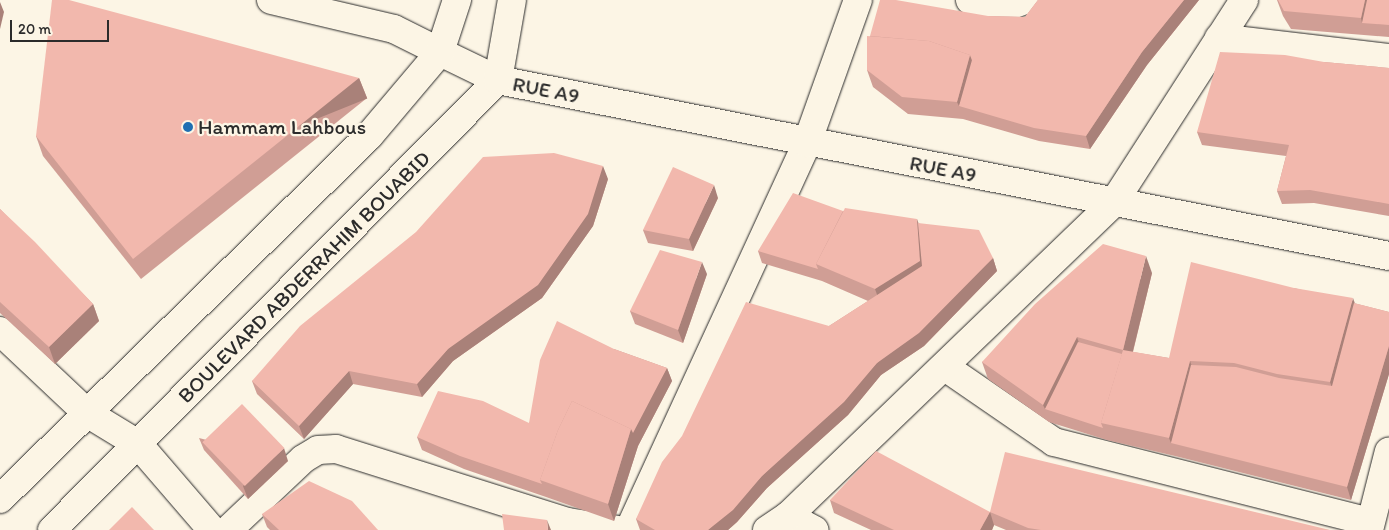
<!DOCTYPE html>
<html>
<head>
<meta charset="utf-8">
<style>
  body { margin:0 }
  #map { position:relative; width:1389px; height:530px; overflow:hidden; background:#fcf5e5; font-family:Itim,sans-serif }
  div>[style] { position:absolute }
  [style*='--x'] { left:calc(var(--x)*1px); top:calc(var(--y)*1px); width:calc(var(--w)*1px); rotate:calc(var(--a)*1deg) }
  .roads { filter:drop-shadow(0 0 1px #2b2b2b) drop-shadow(0 0 1px #2b2b2b) }
  .minor>* { height:28px; margin:-14px; padding:0 14px; transform-origin:14px; border-radius:14px; background:#fcf5e5 }
  .tertiary>* { height:28px; margin:-14px; padding:0 14px; transform-origin:14px; border-radius:14px; background:#fcf5e5 }
  .secondary>* { height:28px; margin:-14px; padding:0 14px; transform-origin:14px; border-radius:14px; background:#fcf5e5 }
  .wall>* { inset:0; background:#d09e95 }
  .shaded-wall>* { inset:0; background:#a98179; transform-origin:0 0 }
  .building>* { inset:0; background:#f2b8ad; transform-origin:0 0 }
  .dots>* { width:14px; height:14px; translate:-50% -50%; box-sizing:border-box; border:2px solid #fcf5e5; border-radius:50% }
  span { translate:-50% -50%; white-space:nowrap; text-align:center; line-height:1.15; -webkit-text-stroke:4.5px #fcf5e5; paint-order:stroke }
  .street-label { font-size:21px; color:#2b2b2b }
  .poi-label { font-size:21px; color:#2b2b2b }
  .left { translate:0 -50%; text-align:left }
  .scale { position:absolute; left:10px; top:20px; width:99px; height:22px; box-sizing:border-box; border:2px solid #2b2b2b; border-top:0; padding-left:6px; font-size:15px; line-height:18px; white-space:nowrap; color:#2b2b2b; -webkit-text-stroke:4px #fcf5e5; paint-order:stroke }
</style>
</head>
<body>
<div id="map">
  <div class="roads">
    <div class="minor">
      <i style="--x:271;--y:0;--w:126;--a:13.3"></i>
      <i style="--x:394;--y:29;--w:51;--a:26.6"></i>
      <i style="--x:970;--y:0;--w:35;--a:13"></i>
      <i style="--x:1004;--y:8;--w:22;--a:-21"></i>
      <i style="--x:1219;--y:38;--w:171;--a:6.7"></i>
      <i style="--x:0;--y:331;--w:120;--a:43.3"></i>
      <i style="--x:87;--y:413;--w:60;--a:31.3"></i>
      <i style="--x:138;--y:444;--w:113;--a:49.3"></i>
      <i style="--x:945;--y:367;--w:132;--a:34.5"></i>
      <i style="--x:1054;--y:442;--w:326;--a:14.2"></i>
      <i style="--x:788;--y:516;--w:30;--a:28"></i>
      <i style="--x:228;--y:530;--w:103;--a:-43.4"></i>
      <i style="--x:303;--y:459;--w:17;--a:-31"></i>
      <i style="--x:318;--y:450;--w:18;--a:-3"></i>
      <i style="--x:336;--y:449;--w:243;--a:17.5"></i>
      <i style="--x:568;--y:522;--w:51;--a:9.1"></i>
      <i style="--x:629;--y:530;--w:426;--a:-65.3"></i>
      <i style="--x:807;--y:143;--w:152;--a:-70.4"></i>
      <i style="--x:767;--y:530;--w:25;--a:-34"></i>
      <i style="--x:788;--y:516;--w:453;--a:-43.9"></i>
      <i style="--x:1114;--y:202;--w:240;--a:-57.2"></i>
      <i style="--x:1369;--y:530;--w:81;--a:-75.8"></i>
    </div>
    <div class="tertiary">
      <i style="--x:440;--y:52;--w:64;--a:25.8"></i>
      <i style="--x:498;--y:80;--w:908;--a:11.17"></i>
    </div>
    <div class="secondary">
      <i style="--x:0;--y:499;--w:518;--a:-44.53"></i>
      <i style="--x:369;--y:136;--w:110;--a:-49.8"></i>
      <i style="--x:440;--y:52;--w:55;--a:-71.9"></i>
      <i style="--x:52;--y:530;--w:634;--a:-45.26"></i>
      <i style="--x:498;--y:80;--w:81;--a:-80.1"></i>
    </div>
  </div>
  <div class="wall">
    <i style="clip-path:polygon(1038px 0,1199px 0,1147px 65px,1090px 149px,1039px 141px,963px 119px,908px 114px,873px 87px,867px 70px,870px 36px,988px 16px,1025px 17px)"></i>
    <i style="clip-path:polygon(1277px 0,1389px 0,1389px 37px,1291px 29px,1283px 16px)"></i>
    <i style="clip-path:polygon(1324px 62px,1389px 68px,1389px 216px,1314px 203px,1282px 204px,1277px 191px,1286px 156px,1202px 145px,1197px 132px)"></i>
    <i style="clip-path:polygon(359px 78px,367px 98px,141px 279px,43px 156px,36px 136px)"></i>
    <i style="clip-path:polygon(608px 179px,593px 226px,542px 298px,453px 361px,422px 397px,353px 384px,304px 439px,257px 394px,252px 381px)"></i>
    <i style="clip-path:polygon(718px 198px,693px 251px,648px 243px,643px 230px)"></i>
    <i style="clip-path:polygon(0 209px,93px 304px,99px 321px,55px 364px,0 313px)"></i>
    <i style="clip-path:polygon(843px 211px,918px 223px,993px 258px,997px 271px,924px 346px,881px 375px,848px 415px,767px 488px,737px 522px,728px 530px,640px 530px,636px 519px,829px 326px,868px 301px,822px 281px,762px 263px,758px 251px)"></i>
    <i style="clip-path:polygon(1152px 273px,1133px 352px,1169px 358px,1294px 288px,1389px 312px,1389px 374px,1351px 500px,1175px 456px,1107px 440px,1049px 422px,988px 379px,982px 362px)"></i>
    <i style="clip-path:polygon(707px 274px,683px 343px,635px 324px,630px 311px)"></i>
    <i style="clip-path:polygon(614px 349px,667px 368px,672px 381px,638px 446px,614px 521px,546px 497px,464px 469px,422px 450px,417px 437px,529px 423px)"></i>
    <i style="clip-path:polygon(199px 438px,288px 461px,248px 499px,204px 450px)"></i>
    <i style="clip-path:polygon(830px 500px,990px 512px,1330px 530px,1006px 530px,994px 525px,992px 530px,871px 530px,834px 513px)"></i>
    <i style="clip-path:polygon(262px 514px,378px 530px,270px 530px,267px 527px)"></i>
  </div>
  <div class="shaded-wall">
    <i style="clip-path:polygon(1184px 0,1199px 0,1147px 65px,1090px 149px,1086px 136px,1142px 52px)"></i>
    <i style="clip-path:polygon(1365px 0,1375px 0,1362px 23px,1361px 18px)"></i>
    <i style="clip-path:polygon(0 2px,4px 12px,0 29px)"></i>
    <i style="clip-path:polygon(970px 55px,976px 72px,959px 106px,957px 102px)"></i>
    <i style="left:359px;top:78px;width:22px;height:290px;rotate:68deg"></i>
    <i style="clip-path:polygon(603px 166px,608px 179px,593px 226px,542px 298px,453px 361px,422px 397px,417px 384px,448px 349px)"></i>
    <i style="clip-path:polygon(714px 185px,718px 198px,693px 251px,689px 239px)"></i>
    <i style="clip-path:polygon(917px 219px,923px 236px,926px 278px,881px 306px,875px 289px)"></i>
    <i style="clip-path:polygon(1146px 256px,1152px 273px,1129px 367px,1123px 350px)"></i>
    <i style="clip-path:polygon(993px 258px,997px 271px,924px 346px,881px 375px,848px 415px,767px 488px,737px 522px,728px 530px,708px 530px,762px 476px,877px 363px)"></i>
    <i style="clip-path:polygon(702px 262px,707px 274px,683px 343px,678px 330px)"></i>
    <i style="clip-path:polygon(1353px 298px,1359px 315px,1336px 399px,1330px 382px)"></i>
    <i style="clip-path:polygon(93px 304px,99px 321px,55px 364px,49px 347px)"></i>
    <i style="clip-path:polygon(1077px 337px,1083px 355px,1045px 409px,1043px 405px)"></i>
    <i style="clip-path:polygon(1389px 346px,1389px 374px,1351px 500px,1347px 487px)"></i>
    <i style="clip-path:polygon(1190px 361px,1196px 378px,1171px 443px,1169px 438px)"></i>
    <i style="clip-path:polygon(667px 368px,672px 381px,638px 446px,614px 521px,608px 504px,631px 429px)"></i>
    <i style="clip-path:polygon(349px 371px,353px 384px,304px 439px,299px 426px)"></i>
    <i style="clip-path:polygon(284px 448px,288px 461px,248px 499px,243px 486px)"></i>
    <i style="clip-path:polygon(990px 512px,994px 525px,992px 530px,980px 530px)"></i>
    <i style="clip-path:polygon(547px 520px,551px 530px,548px 530px)"></i>
  </div>
  <div class="building">
    <i style="clip-path:polygon(52px 0,69px 0,359px 78px,133px 259px,36px 136px)"></i>
    <i style="clip-path:polygon(880px 0,896px 0,988px 16px,1025px 17px,1038px 0,1184px 0,1142px 52px,1086px 136px,1034px 128px,959px 106px,972px 60px,970px 55px,929px 41px,870px 36px)"></i>
    <i style="clip-path:polygon(1278px 0,1365px 0,1361px 18px,1284px 11px)"></i>
    <i style="clip-path:polygon(1367px 0,1389px 0,1389px 25px,1362px 23px)"></i>
    <i style="clip-path:polygon(867px 36px,929px 41px,970px 55px,957px 102px,902px 97px,867px 70px)"></i>
    <i style="clip-path:polygon(1220px 52px,1285px 55px,1324px 62px,1389px 68px,1389px 204px,1310px 190px,1277px 191px,1289px 145px,1197px 132px)"></i>
    <i style="clip-path:polygon(554px 153px,603px 166px,588px 214px,538px 285px,448px 349px,417px 384px,349px 371px,299px 426px,252px 381px,300px 326px,416px 232px,483px 157px)"></i>
    <i style="clip-path:polygon(673px 167px,714px 185px,689px 239px,643px 230px)"></i>
    <i style="clip-path:polygon(793px 193px,843px 211px,816px 264px,818px 269px,758px 251px)"></i>
    <i style="clip-path:polygon(845px 208px,917px 219px,920px 261px,875px 289px,816px 264px)"></i>
    <i style="clip-path:polygon(0 209px,35px 242px,93px 304px,49px 347px,0 302px)"></i>
    <i style="clip-path:polygon(918px 223px,979px 230px,993px 258px,919px 333px,877px 363px,844px 402px,762px 476px,733px 510px,708px 530px,655px 530px,636px 519px,662px 462px,682px 436px,746px 302px,829px 326px,922px 266px)"></i>
    <i style="clip-path:polygon(1103px 244px,1146px 256px,1123px 350px,1169px 358px,1191px 262px,1294px 288px,1353px 298px,1330px 382px,1277px 374px,1234px 363px,1190px 361px,1169px 438px,1101px 423px,1123px 350px,1077px 337px,1043px 405px,982px 362px,1035px 304px)"></i>
    <i style="clip-path:polygon(660px 250px,702px 262px,678px 330px,630px 311px)"></i>
    <i style="clip-path:polygon(1354px 303px,1389px 312px,1389px 346px,1347px 487px,1171px 443px,1191px 365px,1236px 367px,1279px 378px,1332px 386px)"></i>
    <i style="clip-path:polygon(557px 321px,614px 349px,667px 368px,633px 433px,631px 429px,572px 401px,558px 430px,540px 480px,542px 484px,460px 456px,417px 437px,438px 391px,483px 401px,529px 423px,540px 360px)"></i>
    <i style="clip-path:polygon(1078px 342px,1122px 354px,1101px 423px,1103px 428px,1045px 409px)"></i>
    <i style="clip-path:polygon(572px 401px,631px 429px,608px 504px,540px 480px,558px 430px)"></i>
    <i style="left:242px;top:404px;width:61px;height:55px;rotate:46deg"></i>
    <i style="clip-path:polygon(876px 451px,990px 512px,980px 530px,894px 530px,830px 500px)"></i>
    <i style="clip-path:polygon(1005px 452px,1330px 530px,1041px 530px,1028px 528px,990px 512px)"></i>
    <i style="clip-path:polygon(309px 481px,352px 501px,378px 530px,279px 530px,262px 514px)"></i>
    <i style="clip-path:polygon(132px 507px,154px 530px,109px 530px)"></i>
    <i style="clip-path:polygon(502px 514px,547px 520px,548px 530px,504px 530px)"></i>
  </div>
  <div class="dots">
    <i style="left:188px;top:127px;background:#1f6fb2"></i>
  </div>
  <div class="street-label">
    <span style="left:546px;top:90px;rotate:11deg">RUE A9</span>
    <span style="left:943px;top:169px;rotate:11deg">RUE A9</span>
    <span style="left:304px;top:277px;rotate:-45deg">BOULEVARD ABDERRAHIM BOUABID</span>
  </div>
  <div class="poi-label">
    <span class="left" style="left:198px;top:127px">Hammam Lahbous</span>
  </div>
  <div class="scale">20 m</div>
</div>
</body>
</html>
